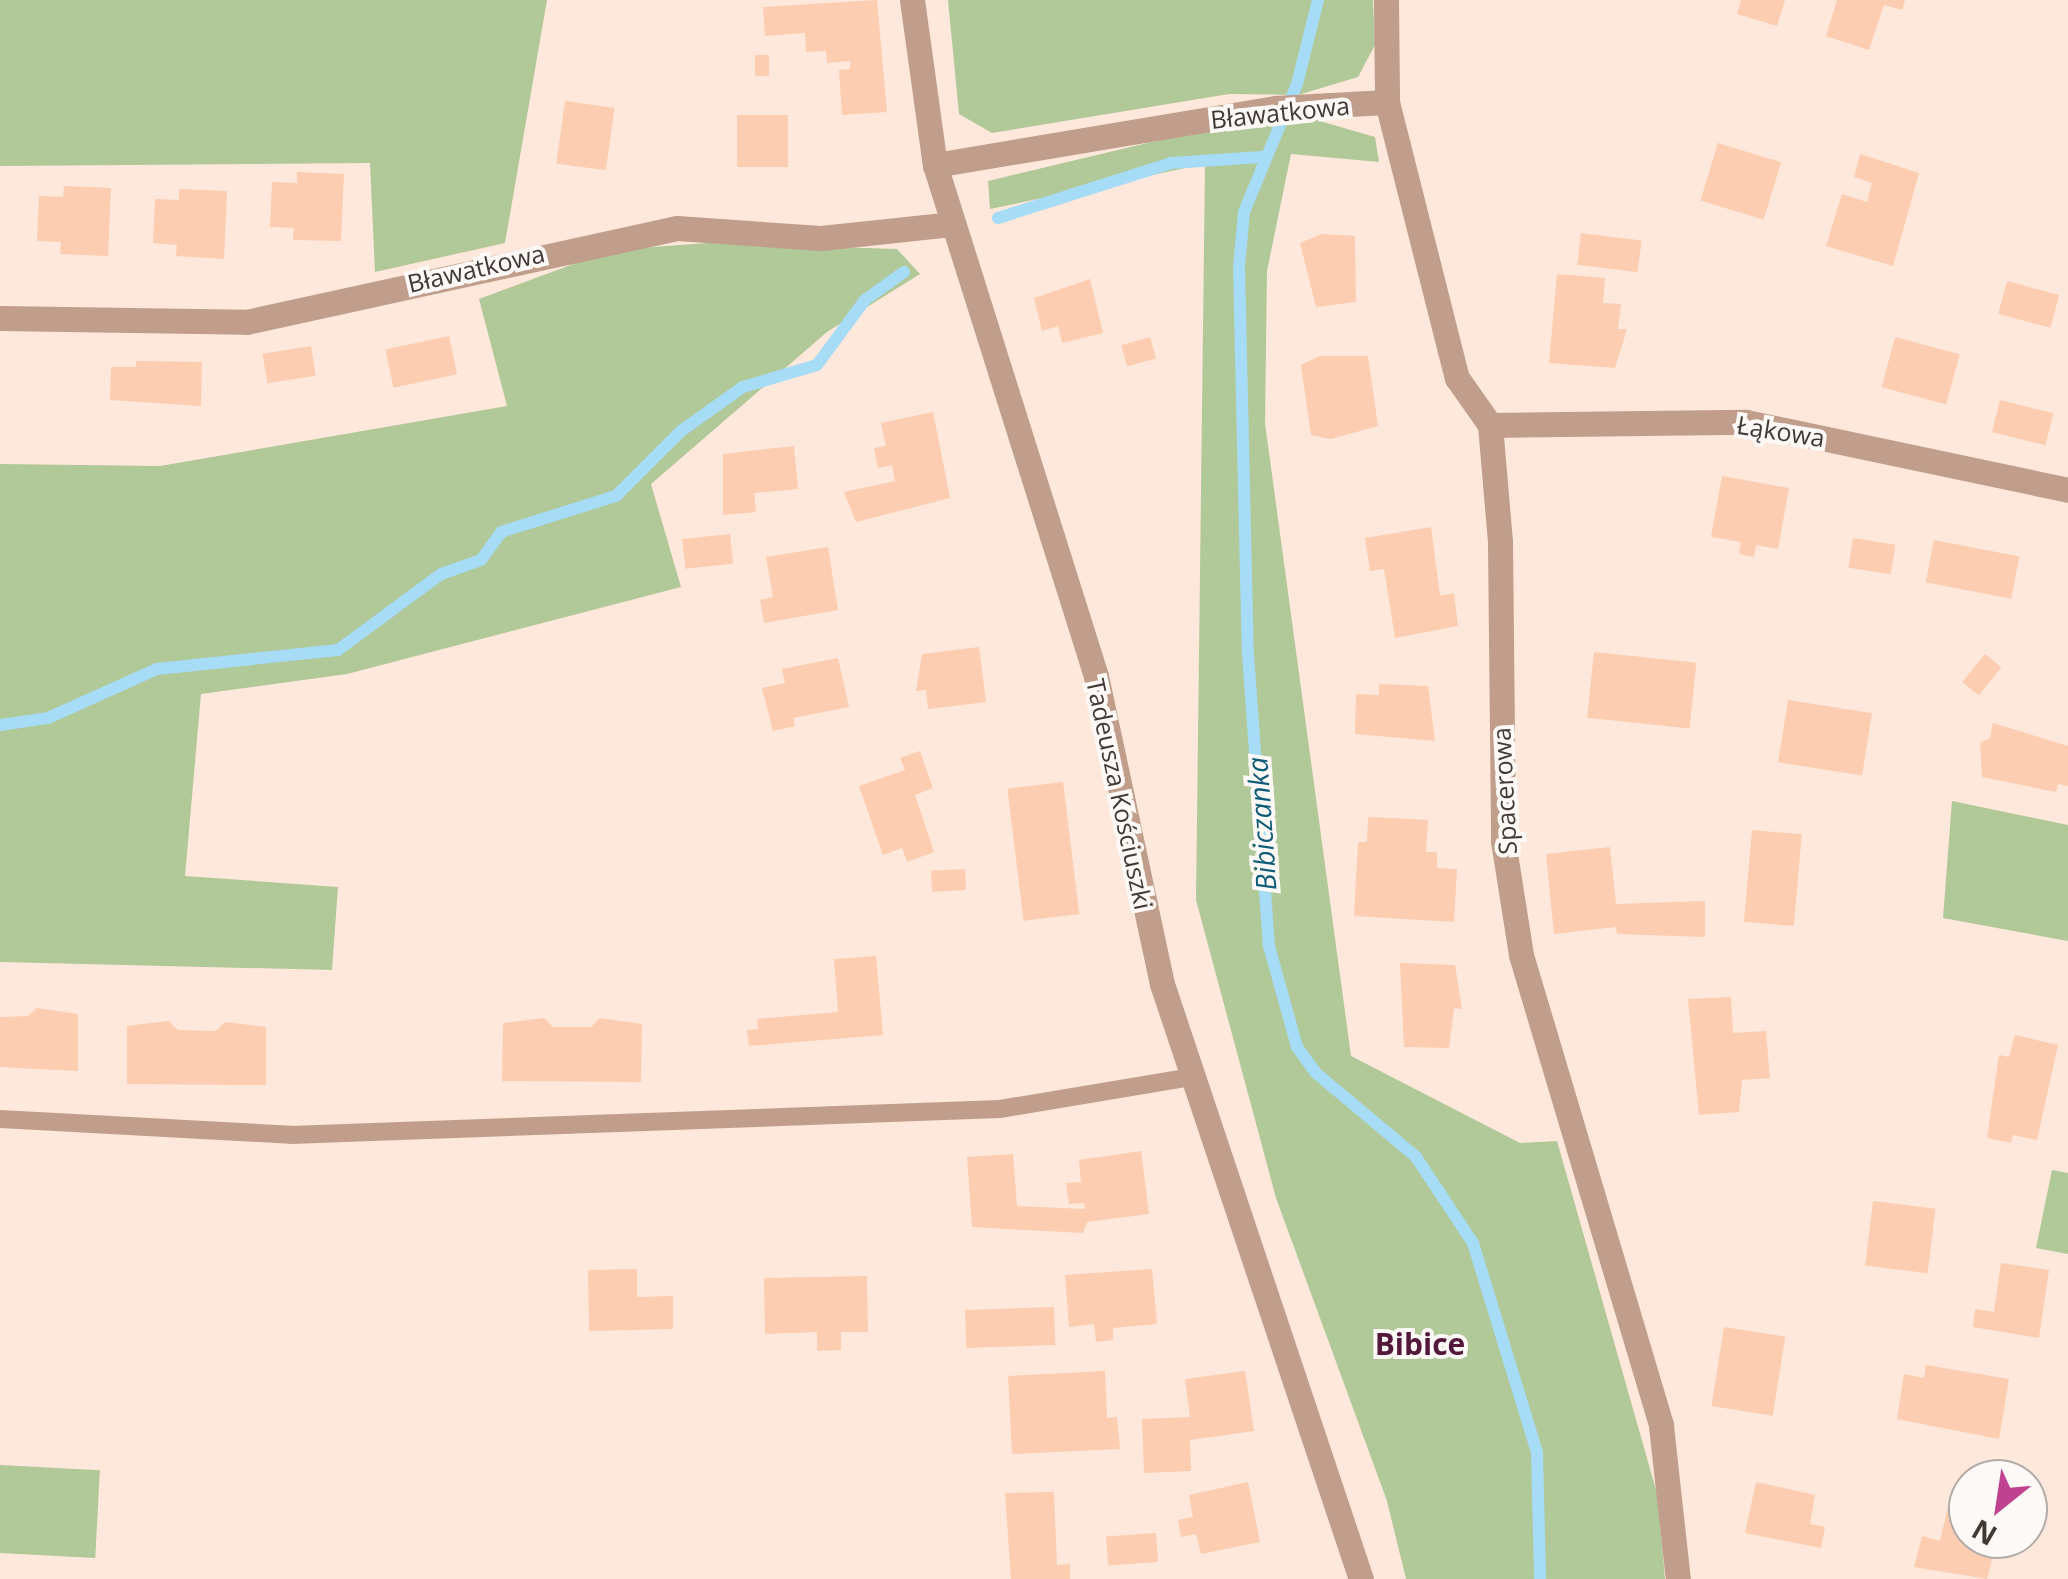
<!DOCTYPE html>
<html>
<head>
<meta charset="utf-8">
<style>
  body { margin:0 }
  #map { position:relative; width:2068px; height:1579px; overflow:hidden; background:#fde8db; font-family:"Open Sans",sans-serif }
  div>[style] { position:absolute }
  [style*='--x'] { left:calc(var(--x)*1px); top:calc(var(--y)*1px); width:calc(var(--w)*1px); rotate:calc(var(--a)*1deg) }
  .green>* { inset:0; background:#b1c898; transform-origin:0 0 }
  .stream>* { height:12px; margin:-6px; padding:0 6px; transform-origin:6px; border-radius:6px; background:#a6dcf5 }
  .building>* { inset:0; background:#fccdb1; transform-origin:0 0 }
  .service>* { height:18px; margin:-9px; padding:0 9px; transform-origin:9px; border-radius:9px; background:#c09e8b }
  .minor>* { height:25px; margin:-12.5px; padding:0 12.5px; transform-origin:12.5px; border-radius:12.5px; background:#c09e8b }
  .tertiary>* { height:25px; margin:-12.5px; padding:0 12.5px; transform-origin:12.5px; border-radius:12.5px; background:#c09e8b }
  span { translate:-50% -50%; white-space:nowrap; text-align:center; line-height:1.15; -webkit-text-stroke:8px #fdf9f6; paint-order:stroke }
  .street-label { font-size:25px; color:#413934 }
  .water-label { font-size:28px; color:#0d5c79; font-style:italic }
  .quarter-label { font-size:30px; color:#53173c; font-weight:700 }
  .north { position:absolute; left:1948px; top:1459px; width:100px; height:100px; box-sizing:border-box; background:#fdf9f6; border:2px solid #b2aca8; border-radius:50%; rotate:210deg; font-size:28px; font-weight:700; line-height:40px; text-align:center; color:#413934 }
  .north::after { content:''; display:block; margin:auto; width:35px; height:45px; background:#bf4290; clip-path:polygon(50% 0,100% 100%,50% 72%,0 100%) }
</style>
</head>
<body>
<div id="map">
  <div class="green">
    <i style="clip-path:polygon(0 0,547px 0,505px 243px,375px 272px,370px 163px,0 166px)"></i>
    <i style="clip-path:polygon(948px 0,1373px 0,1375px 45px,1358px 77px,1298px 95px,1229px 94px,992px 133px,959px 114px)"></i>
    <i style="clip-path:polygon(1306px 117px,1375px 137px,1379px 162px,1291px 154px,1267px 271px,1265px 423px,1351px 1056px,1520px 1143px,1557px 1141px,1658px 1497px,1665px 1579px,1406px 1579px,1387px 1501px,1276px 1198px,1196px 900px,1205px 164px,990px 209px,988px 181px,1206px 129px)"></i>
    <i style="clip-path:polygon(708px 243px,897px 249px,920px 274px,827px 332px,651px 484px,681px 587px,347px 674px,201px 694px,185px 876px,338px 887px,332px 970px,0 962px,0 464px,160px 466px,507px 406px,479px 299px,611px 250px)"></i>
    <i style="clip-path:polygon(1952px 801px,2068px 825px,2068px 941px,1943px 918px)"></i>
    <i style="clip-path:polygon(2052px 1170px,2068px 1173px,2068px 1254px,2036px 1248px)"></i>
    <i style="left:0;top:1465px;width:100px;height:88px;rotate:3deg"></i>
  </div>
  <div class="stream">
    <i style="--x:1318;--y:0;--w:87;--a:104"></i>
    <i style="--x:1297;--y:84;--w:139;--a:112.5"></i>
    <i style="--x:1244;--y:212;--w:55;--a:95.2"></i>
    <i style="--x:1239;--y:267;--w:387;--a:88.7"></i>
    <i style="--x:1248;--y:654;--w:293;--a:85.9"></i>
    <i style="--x:1269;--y:946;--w:105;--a:74.5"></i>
    <i style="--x:1297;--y:1047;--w:32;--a:54"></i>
    <i style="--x:1316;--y:1073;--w:131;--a:40"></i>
    <i style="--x:1416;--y:1157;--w:103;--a:56.5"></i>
    <i style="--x:1473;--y:1243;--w:219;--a:73"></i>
    <i style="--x:1537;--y:1452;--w:127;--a:88.6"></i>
    <i style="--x:998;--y:218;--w:182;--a:-17.6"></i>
    <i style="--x:1171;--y:163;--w:91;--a:-3.8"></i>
    <i style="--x:0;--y:725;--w:49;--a:-8.3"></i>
    <i style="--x:48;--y:718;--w:120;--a:-24.2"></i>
    <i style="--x:157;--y:669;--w:182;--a:-6"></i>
    <i style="--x:338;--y:650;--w:128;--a:-36.4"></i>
    <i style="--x:441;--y:574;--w:42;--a:-19.3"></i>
    <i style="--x:481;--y:560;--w:34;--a:-54"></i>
    <i style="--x:501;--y:532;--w:121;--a:-17.4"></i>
    <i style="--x:616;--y:496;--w:92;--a:-45"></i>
    <i style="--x:681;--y:431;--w:76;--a:-35.4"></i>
    <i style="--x:743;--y:387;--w:77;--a:-16.6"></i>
    <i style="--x:817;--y:365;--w:81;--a:-53.6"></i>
    <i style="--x:865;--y:300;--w:48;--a:-35.7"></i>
  </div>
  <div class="building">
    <i style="clip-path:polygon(877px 0,887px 112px,842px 115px,839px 70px,850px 69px,850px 61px,827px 63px,826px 51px,806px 52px,805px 33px,765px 36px,763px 7px)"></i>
    <i style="clip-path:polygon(1741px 0,1785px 0,1777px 26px,1737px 14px)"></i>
    <i style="clip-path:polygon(1837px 0,1905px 0,1902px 10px,1884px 5px,1869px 50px,1826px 36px)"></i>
    <i style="left:755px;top:55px;width:14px;height:21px"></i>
    <i style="left:565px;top:101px;width:50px;height:63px;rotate:8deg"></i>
    <i style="left:737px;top:115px;width:51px;height:52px"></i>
    <i style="left:1718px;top:143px;width:66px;height:60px;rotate:17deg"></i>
    <i style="clip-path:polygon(1860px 154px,1919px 173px,1893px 266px,1826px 246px,1842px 194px,1867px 202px,1872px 183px,1854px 177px)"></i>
    <i style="clip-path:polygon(297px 172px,344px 174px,341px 241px,293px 240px,294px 228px,270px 227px,272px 182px,297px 183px)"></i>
    <i style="clip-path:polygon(64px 186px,111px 188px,108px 256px,60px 254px,61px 242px,37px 241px,39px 196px,63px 197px)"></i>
    <i style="clip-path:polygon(179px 189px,227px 191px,224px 259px,176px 256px,177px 245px,153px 243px,155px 199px,179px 200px)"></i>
    <i style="left:1581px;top:233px;width:61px;height:32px;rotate:7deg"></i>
    <i style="clip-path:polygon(1322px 234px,1355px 236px,1356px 302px,1316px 307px,1300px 243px)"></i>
    <i style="clip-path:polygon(1557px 274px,1605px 278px,1603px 303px,1621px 304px,1618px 329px,1627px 329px,1615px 368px,1549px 363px)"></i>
    <i style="clip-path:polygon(1090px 279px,1103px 333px,1062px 343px,1058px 326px,1042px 331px,1034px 298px)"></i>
    <i style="left:2007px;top:281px;width:54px;height:34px;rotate:15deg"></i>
    <i style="left:449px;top:336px;width:39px;height:65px;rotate:78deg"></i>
    <i style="left:1150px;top:337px;width:22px;height:30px;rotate:74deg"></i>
    <i style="left:1895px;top:337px;width:67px;height:52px;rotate:15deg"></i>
    <i style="left:311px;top:346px;width:30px;height:49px;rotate:81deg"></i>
    <i style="clip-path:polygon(1320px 356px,1368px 356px,1378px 426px,1331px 439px,1311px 435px,1301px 365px)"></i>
    <i style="clip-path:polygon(136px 361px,202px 362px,201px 406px,110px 400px,111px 367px,136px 367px)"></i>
    <i style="left:2000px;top:400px;width:55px;height:33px;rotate:14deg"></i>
    <i style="clip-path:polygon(933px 412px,950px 498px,856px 522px,844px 492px,895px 481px,892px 465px,878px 468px,874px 448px,886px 446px,881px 423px)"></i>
    <i style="clip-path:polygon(794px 446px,798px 489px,754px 493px,756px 512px,723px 515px,723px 454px)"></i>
    <i style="clip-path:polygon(1722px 476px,1789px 488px,1778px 549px,1756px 545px,1754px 557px,1739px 554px,1741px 542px,1711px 537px)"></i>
    <i style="clip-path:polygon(1431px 527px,1440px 596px,1454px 593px,1458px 626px,1395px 638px,1384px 569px,1370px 571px,1365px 538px)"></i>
    <i style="left:730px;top:534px;width:30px;height:48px;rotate:84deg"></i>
    <i style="left:1853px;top:538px;width:43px;height:30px;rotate:9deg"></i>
    <i style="left:1934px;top:540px;width:87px;height:43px;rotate:11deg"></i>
    <i style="clip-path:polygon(828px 547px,838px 610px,764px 623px,760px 600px,773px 597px,766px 557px)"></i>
    <i style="clip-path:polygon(979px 647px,986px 702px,928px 709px,926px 690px,916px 691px,922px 654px)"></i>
    <i style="left:1594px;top:652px;width:103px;height:66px;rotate:6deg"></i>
    <i style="left:1985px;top:654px;width:21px;height:36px;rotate:39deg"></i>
    <i style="clip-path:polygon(838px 658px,849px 707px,793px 718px,795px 726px,773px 731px,762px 688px,785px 683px,782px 669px)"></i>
    <i style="clip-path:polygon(1379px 684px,1428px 686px,1435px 741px,1355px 734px,1356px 694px,1379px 695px)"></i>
    <i style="left:1788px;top:700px;width:85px;height:63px;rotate:9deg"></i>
    <i style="clip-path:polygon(1993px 723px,2068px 746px,2068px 786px,2058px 784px,2056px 792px,1982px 777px,1980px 743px,1990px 738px)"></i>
    <i style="clip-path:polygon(920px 751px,933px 788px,915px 795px,934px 852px,907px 862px,902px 848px,883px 855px,859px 786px,905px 770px,900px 758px)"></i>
    <i style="left:1063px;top:782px;width:133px;height:56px;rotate:83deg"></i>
    <i style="clip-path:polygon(1368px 817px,1428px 820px,1426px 852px,1437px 852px,1437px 868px,1457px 869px,1454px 922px,1354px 916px,1358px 842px,1367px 842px)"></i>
    <i style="left:1752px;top:830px;width:50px;height:92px;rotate:5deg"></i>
    <i style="clip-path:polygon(1610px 847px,1616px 904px,1705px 901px,1705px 937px,1617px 934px,1616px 927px,1554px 934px,1546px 854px)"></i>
    <i style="left:965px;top:869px;width:21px;height:34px;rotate:87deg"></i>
    <i style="clip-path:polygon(876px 956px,883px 1035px,749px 1046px,747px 1030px,758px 1029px,757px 1019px,838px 1012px,834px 959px)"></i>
    <i style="clip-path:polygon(1400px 963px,1455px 965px,1462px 1009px,1454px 1008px,1449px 1048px,1404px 1047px)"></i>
    <i style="clip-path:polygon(1731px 997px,1733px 1033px,1766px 1031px,1770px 1078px,1742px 1080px,1739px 1112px,1699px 1115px,1688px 999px)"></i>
    <i style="clip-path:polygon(37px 1008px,78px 1014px,78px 1071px,0 1067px,0 1017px,28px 1016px)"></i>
    <i style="clip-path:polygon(544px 1018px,553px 1027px,591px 1027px,600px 1018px,642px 1024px,641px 1082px,502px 1081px,503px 1023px)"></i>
    <i style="clip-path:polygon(168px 1021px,178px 1030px,216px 1031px,225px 1022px,266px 1027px,266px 1085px,127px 1084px,127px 1026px)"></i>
    <i style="clip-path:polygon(2015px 1035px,2058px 1045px,2037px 1140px,2013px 1135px,2011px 1143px,1987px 1138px,1999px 1055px,2009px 1057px)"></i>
    <i style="clip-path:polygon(1141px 1151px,1149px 1214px,1087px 1222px,1083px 1233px,972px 1227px,967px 1157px,1013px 1154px,1017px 1206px,1085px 1209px,1084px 1203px,1069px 1204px,1066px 1183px,1081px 1182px,1079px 1160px)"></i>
    <i style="left:1873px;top:1201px;width:63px;height:65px;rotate:7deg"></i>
    <i style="clip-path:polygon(2001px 1263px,2049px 1270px,2039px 1338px,1973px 1327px,1975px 1309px,1994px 1312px)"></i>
    <i style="clip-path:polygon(637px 1269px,637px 1297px,673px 1296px,673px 1329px,589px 1331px,588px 1270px)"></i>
    <i style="clip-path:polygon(1152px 1269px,1157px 1324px,1113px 1328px,1113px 1340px,1096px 1342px,1094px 1324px,1069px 1327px,1065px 1275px)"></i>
    <i style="clip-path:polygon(867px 1276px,868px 1332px,841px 1332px,841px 1350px,817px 1351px,817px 1332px,765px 1334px,764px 1278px)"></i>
    <i style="left:1054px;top:1307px;width:38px;height:89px;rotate:88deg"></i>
    <i style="left:1724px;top:1327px;width:62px;height:80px;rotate:9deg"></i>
    <i style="clip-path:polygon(1926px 1365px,2009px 1379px,1999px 1439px,1897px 1419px,1904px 1374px,1924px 1378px)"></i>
    <i style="clip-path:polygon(1105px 1371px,1107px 1418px,1117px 1417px,1120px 1449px,1012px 1454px,1008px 1376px)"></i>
    <i style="clip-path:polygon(1245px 1371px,1254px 1431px,1190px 1440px,1191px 1471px,1144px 1473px,1142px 1419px,1190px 1417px,1185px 1379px)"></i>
    <i style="clip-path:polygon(1248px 1482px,1260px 1542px,1201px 1554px,1196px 1534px,1181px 1537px,1178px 1520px,1193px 1517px,1189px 1495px)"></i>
    <i style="clip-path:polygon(1756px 1482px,1815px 1495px,1810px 1524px,1825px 1527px,1821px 1548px,1745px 1533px)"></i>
    <i style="clip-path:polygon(1054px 1492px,1057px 1565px,1070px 1564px,1070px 1579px,1011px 1579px,1005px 1493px)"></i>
    <i style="clip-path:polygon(1950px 1498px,1968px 1502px,1968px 1539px,1997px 1539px,1987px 1579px,1914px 1567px,1922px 1536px,1940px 1541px)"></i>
    <i style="left:1156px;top:1533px;width:29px;height:50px;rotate:86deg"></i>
  </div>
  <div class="service">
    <i style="--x:0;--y:1119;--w:291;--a:3.1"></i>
    <i style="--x:291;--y:1135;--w:709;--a:-2.1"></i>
    <i style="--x:1000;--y:1109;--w:195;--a:-9.5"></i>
  </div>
  <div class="minor">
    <i style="--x:1386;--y:0;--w:102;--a:89.4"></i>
    <i style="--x:1387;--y:102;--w:285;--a:75.8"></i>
    <i style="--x:1457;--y:378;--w:57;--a:54.9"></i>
    <i style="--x:1490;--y:425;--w:117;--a:85.1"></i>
    <i style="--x:1500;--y:542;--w:299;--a:89.4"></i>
    <i style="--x:1503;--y:841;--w:115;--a:81"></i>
    <i style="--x:1521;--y:955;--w:491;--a:73.4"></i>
    <i style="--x:1661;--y:1426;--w:154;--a:83.7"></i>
    <i style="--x:935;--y:165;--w:345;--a:-9.5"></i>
    <i style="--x:1275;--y:108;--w:112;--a:-3.1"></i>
    <i style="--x:0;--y:318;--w:246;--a:0.9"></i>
    <i style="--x:246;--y:322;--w:441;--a:-12.3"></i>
    <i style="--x:677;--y:228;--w:144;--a:4"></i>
    <i style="--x:821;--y:238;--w:133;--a:-6.1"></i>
    <i style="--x:1490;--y:425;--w:256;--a:-0.7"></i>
    <i style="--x:1746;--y:422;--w:329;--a:11.9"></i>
  </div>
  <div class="tertiary">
    <i style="--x:912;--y:0;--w:167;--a:82.1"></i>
    <i style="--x:935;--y:165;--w:536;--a:72.51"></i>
    <i style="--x:1096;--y:676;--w:315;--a:77.9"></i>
    <i style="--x:1162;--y:984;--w:627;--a:71.51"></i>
  </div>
  <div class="street-label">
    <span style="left:1280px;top:112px;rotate:-6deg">Bławatkowa</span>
    <span style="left:476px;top:268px;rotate:-13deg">Bławatkowa</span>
    <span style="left:1781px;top:431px;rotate:9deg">Łąkowa</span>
    <span style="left:1504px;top:791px;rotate:-93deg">Spacerowa</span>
    <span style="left:1120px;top:794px;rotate:78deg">Tadeusza Kościuszki</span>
  </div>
  <div class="water-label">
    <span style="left:1261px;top:824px;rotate:-94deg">Bibiczanka</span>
  </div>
  <div class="quarter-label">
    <span style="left:1420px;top:1344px">Bibice</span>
  </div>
  <div class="north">N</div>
</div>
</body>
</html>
